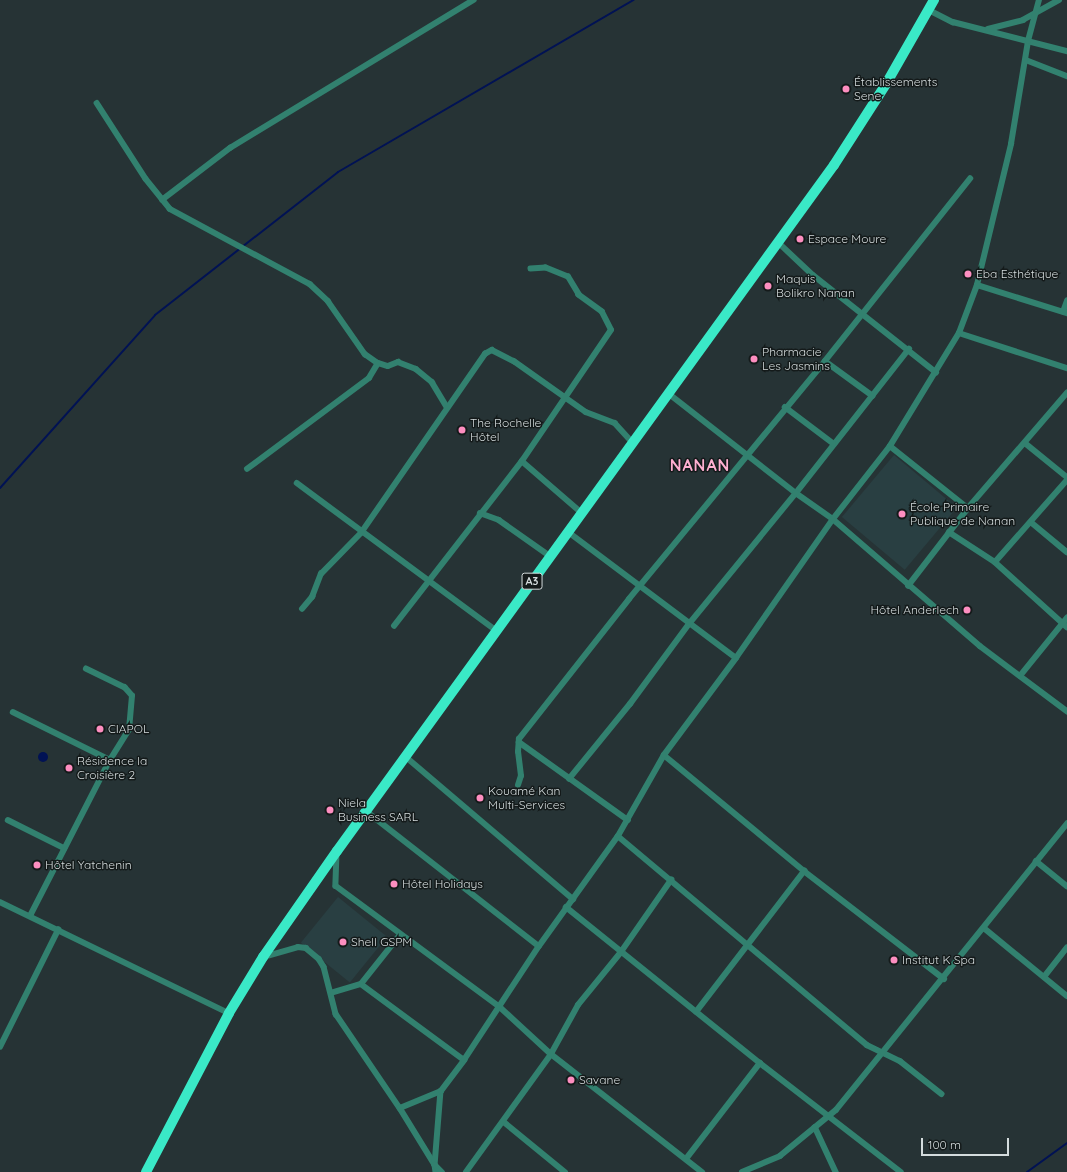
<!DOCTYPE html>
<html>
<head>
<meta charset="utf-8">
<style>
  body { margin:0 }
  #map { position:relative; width:1067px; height:1172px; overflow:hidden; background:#263335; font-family:Quicksand,sans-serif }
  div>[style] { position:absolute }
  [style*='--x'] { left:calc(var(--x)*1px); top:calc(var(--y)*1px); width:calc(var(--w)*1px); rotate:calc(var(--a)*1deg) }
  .built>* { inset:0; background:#293f42; transform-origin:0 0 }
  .water>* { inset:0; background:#011254 }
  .round { border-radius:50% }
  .stream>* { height:2px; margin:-1px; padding:0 1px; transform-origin:1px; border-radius:1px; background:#011254 }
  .street>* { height:5.5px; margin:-2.75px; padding:0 2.75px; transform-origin:2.75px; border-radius:2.75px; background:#32816f }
  .highway>* { height:10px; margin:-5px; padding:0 5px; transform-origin:5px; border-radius:5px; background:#3ae9c7 }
  .dots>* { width:11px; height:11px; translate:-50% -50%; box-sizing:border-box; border:2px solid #141a1a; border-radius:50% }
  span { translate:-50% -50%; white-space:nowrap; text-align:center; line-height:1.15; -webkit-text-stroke:3px #141a1a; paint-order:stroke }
  .shield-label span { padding:1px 3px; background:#141a1a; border:1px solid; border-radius:3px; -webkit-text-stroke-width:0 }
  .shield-label { font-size:11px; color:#d4dcdd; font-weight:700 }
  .poi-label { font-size:12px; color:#d4dcdd }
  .left { translate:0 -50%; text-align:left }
  .right { translate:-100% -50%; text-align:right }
  .district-label { font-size:16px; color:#feafd0; font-weight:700; letter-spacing:1px }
  .scale { position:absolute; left:921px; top:1138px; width:88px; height:18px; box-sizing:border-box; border:2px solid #d4dcdd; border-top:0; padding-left:5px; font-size:12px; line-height:14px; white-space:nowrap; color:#d4dcdd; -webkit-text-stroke:3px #141a1a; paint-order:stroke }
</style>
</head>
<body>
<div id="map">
  <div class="built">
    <i style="left:894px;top:455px;width:82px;height:81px;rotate:40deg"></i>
    <i style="left:338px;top:897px;width:63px;height:59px;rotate:39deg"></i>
  </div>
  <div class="water">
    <i class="round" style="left:38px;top:752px;width:10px;height:10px"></i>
  </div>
  <div class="stream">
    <i style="--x:0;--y:488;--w:232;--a:-48.1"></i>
    <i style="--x:155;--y:315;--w:232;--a:-38"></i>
    <i style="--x:338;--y:172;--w:342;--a:-30.2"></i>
    <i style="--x:1027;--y:1172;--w:49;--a:-35.9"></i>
  </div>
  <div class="street">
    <i style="--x:929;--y:10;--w:27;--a:27"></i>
    <i style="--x:953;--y:22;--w:118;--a:14.3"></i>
    <i style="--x:988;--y:29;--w:36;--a:-14"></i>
    <i style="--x:1023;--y:20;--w:41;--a:-29.1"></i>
    <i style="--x:1026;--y:60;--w:44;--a:21.3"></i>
    <i style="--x:97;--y:103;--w:90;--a:57.2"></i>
    <i style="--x:146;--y:179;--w:38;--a:51"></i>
    <i style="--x:170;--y:209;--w:159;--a:28.2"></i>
    <i style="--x:310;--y:284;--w:25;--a:43"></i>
    <i style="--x:328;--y:301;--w:65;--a:55.1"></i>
    <i style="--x:365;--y:354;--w:16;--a:35"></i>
    <i style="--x:378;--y:363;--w:10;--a:17"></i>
    <i style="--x:388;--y:366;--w:11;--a:-22"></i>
    <i style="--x:398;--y:362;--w:19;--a:21"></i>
    <i style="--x:416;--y:369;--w:21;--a:39"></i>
    <i style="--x:432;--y:382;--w:29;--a:59"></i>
    <i style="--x:162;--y:200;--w:86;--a:-37.4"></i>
    <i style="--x:230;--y:148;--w:285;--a:-31.3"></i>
    <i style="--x:779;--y:243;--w:47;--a:43.3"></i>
    <i style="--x:813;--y:275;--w:157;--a:38.3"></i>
    <i style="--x:977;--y:285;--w:94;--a:17.3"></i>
    <i style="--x:1063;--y:312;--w:12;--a:-70"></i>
    <i style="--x:959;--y:333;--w:114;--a:18"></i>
    <i style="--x:825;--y:361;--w:59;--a:36.1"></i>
    <i style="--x:668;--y:393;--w:162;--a:38"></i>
    <i style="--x:796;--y:493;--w:183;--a:-51.9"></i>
    <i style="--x:785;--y:407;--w:60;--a:36.9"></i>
    <i style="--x:1025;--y:443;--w:54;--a:39"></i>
    <i style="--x:890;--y:446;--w:100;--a:38.5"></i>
    <i style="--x:522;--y:461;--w:79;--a:40.9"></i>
    <i style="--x:247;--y:469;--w:152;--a:-36.7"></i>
    <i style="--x:369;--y:378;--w:17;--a:-59"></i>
    <i style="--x:297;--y:483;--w:247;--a:36.5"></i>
    <i style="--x:480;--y:513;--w:20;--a:20"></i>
    <i style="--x:499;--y:520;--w:62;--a:35.2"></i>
    <i style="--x:1031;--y:522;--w:47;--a:39.8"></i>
    <i style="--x:567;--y:531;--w:211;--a:36.9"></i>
    <i style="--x:949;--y:532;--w:55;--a:33.1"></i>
    <i style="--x:995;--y:562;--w:97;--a:42.1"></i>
    <i style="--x:995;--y:562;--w:109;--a:-48.7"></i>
    <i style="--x:908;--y:586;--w:98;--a:-52.4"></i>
    <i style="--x:968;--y:508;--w:152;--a:-49.3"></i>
    <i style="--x:302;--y:609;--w:16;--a:-50"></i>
    <i style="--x:312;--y:597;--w:25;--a:-69"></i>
    <i style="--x:321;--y:574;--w:57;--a:-45.7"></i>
    <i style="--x:361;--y:533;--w:218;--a:-55.3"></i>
    <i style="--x:485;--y:354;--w:8;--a:-30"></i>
    <i style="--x:492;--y:350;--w:25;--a:27"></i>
    <i style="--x:514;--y:361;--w:88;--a:35.3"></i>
    <i style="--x:586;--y:412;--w:31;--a:21"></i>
    <i style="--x:615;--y:423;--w:25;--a:48"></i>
    <i style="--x:394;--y:626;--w:209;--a:-52.2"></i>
    <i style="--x:522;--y:461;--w:158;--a:-55.8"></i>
    <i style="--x:611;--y:330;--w:20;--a:-117"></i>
    <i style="--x:602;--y:312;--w:29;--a:-144"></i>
    <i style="--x:579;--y:295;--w:21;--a:-121"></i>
    <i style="--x:568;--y:277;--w:24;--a:-158"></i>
    <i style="--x:546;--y:268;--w:15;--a:176"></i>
    <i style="--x:1020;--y:676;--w:75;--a:-51"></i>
    <i style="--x:13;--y:712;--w:108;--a:26.3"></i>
    <i style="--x:519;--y:742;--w:134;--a:35.6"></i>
    <i style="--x:664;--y:755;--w:182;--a:39.6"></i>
    <i style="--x:804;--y:871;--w:177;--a:37.6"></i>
    <i style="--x:405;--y:756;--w:221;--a:40.4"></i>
    <i style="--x:569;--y:779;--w:97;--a:-50.9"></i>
    <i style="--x:630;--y:704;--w:99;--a:-53.6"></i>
    <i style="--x:689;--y:624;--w:169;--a:-50.8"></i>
    <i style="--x:796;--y:493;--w:45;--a:35.1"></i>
    <i style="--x:833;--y:519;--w:194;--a:40.8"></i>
    <i style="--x:980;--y:646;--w:109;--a:36.8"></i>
    <i style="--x:518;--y:785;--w:9;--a:-72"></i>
    <i style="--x:521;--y:776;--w:24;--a:-97"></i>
    <i style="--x:518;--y:752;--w:13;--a:-86"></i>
    <i style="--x:519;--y:739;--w:178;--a:-51.8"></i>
    <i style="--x:629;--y:599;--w:308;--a:-50.5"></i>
    <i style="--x:825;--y:361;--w:233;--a:-51.5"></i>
    <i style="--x:366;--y:811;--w:219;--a:38"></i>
    <i style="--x:8;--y:820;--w:63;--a:26.6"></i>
    <i style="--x:618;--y:836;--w:325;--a:40"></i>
    <i style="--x:867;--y:1045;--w:37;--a:26"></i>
    <i style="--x:900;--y:1061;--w:53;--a:38.2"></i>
    <i style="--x:337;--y:853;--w:33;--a:92"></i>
    <i style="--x:336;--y:886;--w:204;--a:36.4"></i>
    <i style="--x:500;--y:1007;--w:69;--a:42.7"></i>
    <i style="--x:551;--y:1054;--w:192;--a:38"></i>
    <i style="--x:1036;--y:861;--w:40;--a:39"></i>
    <i style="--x:0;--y:902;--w:254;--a:25.9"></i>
    <i style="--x:566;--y:907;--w:249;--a:38.8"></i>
    <i style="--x:760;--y:1063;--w:178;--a:37.7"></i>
    <i style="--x:30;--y:916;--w:175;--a:-62.9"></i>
    <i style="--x:110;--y:760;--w:36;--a:-58"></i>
    <i style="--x:129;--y:730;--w:34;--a:-85"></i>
    <i style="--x:132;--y:696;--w:11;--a:-131"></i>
    <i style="--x:125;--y:688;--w:43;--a:-154"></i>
    <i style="--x:984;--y:928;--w:107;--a:39.3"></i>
    <i style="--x:264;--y:957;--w:35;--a:-16"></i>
    <i style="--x:298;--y:947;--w:8;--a:7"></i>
    <i style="--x:306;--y:948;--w:17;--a:40"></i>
    <i style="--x:319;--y:959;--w:9;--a:58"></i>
    <i style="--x:324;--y:967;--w:49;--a:75.7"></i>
    <i style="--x:336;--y:1014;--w:114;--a:55.8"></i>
    <i style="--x:400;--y:1108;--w:67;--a:58.4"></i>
    <i style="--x:435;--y:1165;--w:7;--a:82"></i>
    <i style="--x:1044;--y:977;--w:37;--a:-52"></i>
    <i style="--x:361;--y:984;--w:63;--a:-51.5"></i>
    <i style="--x:331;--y:993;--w:31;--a:-17"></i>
    <i style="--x:361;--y:984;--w:128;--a:36.4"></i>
    <i style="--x:696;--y:1012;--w:178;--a:-52.5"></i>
    <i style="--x:0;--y:1047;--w:131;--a:-63.6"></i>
    <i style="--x:441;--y:1091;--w:74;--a:94.6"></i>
    <i style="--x:435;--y:1165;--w:10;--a:45"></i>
    <i style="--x:400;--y:1108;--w:44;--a:-22.5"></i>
    <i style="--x:441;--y:1091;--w:39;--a:-53"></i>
    <i style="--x:464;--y:1060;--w:136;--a:-56.7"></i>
    <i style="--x:539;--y:946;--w:135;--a:-54.3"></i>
    <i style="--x:618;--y:836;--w:93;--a:-60.4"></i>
    <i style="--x:664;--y:755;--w:121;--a:-53.4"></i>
    <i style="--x:736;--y:658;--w:169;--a:-55.1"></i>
    <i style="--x:833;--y:519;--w:93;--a:-52"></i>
    <i style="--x:890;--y:446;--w:132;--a:-58.6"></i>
    <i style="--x:959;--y:333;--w:51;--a:-69.4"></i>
    <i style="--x:977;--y:285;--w:145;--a:-76.4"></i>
    <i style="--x:1011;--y:144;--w:104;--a:-80.6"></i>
    <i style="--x:1028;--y:41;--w:42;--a:-75"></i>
    <i style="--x:504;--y:1122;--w:79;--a:39.3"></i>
    <i style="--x:815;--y:1127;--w:50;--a:65"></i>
    <i style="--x:686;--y:1159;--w:121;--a:-52.4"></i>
    <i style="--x:466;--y:1172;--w:145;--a:-54.2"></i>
    <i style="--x:551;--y:1054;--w:56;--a:-61.1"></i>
    <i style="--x:578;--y:1005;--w:68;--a:-50.9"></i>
    <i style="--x:621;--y:952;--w:88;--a:-55.2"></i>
    <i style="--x:742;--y:1172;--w:41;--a:-22.8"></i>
    <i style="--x:780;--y:1156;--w:72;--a:-39.4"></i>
    <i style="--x:836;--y:1110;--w:368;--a:-51.1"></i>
  </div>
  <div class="highway">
    <i style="--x:146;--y:1172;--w:179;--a:-62.4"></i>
    <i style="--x:229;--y:1013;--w:66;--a:-58.7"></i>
    <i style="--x:263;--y:957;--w:129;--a:-55.1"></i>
    <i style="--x:337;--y:851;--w:847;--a:-54.08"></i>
    <i style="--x:834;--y:165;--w:96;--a:-57.3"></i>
    <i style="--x:886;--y:84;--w:97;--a:-60.3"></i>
  </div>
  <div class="dots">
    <i style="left:846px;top:89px;background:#fd8ec0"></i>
    <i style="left:800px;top:239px;background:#fd8ec0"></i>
    <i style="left:968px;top:274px;background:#fd8ec0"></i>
    <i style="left:768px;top:286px;background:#fd8ec0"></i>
    <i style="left:754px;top:359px;background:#fd8ec0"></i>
    <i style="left:462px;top:430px;background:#fd8ec0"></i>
    <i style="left:902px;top:514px;background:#fd8ec0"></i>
    <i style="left:967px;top:610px;background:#fd8ec0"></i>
    <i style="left:100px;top:729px;background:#fd8ec0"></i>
    <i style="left:69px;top:768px;background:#fd8ec0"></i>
    <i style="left:480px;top:798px;background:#fd8ec0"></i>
    <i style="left:330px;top:810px;background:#fd8ec0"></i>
    <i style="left:37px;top:865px;background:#fd8ec0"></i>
    <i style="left:394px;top:884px;background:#fd8ec0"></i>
    <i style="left:343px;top:942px;background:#fd8ec0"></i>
    <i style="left:894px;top:960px;background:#fd8ec0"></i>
    <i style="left:571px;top:1080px;background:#fd8ec0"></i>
  </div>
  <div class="shield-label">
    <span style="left:532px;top:581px">A3</span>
  </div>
  <div class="poi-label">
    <span class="left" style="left:854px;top:89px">Établissements<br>Sene</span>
    <span class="left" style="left:808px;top:239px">Espace Moure</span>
    <span class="left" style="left:976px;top:274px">Eba Esthétique</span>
    <span class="left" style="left:776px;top:286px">Maquis<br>Bolikro Nanan</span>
    <span class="left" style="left:762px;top:359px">Pharmacie<br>Les Jasmins</span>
    <span class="left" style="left:470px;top:430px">The Rochelle<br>Hôtel</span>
    <span class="left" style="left:910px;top:514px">École Primaire<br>Publique de Nanan</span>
    <span class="right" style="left:959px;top:610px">Hôtel Anderlech</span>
    <span class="left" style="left:108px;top:729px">CIAPOL</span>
    <span class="left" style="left:77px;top:768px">Résidence la<br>Croisière 2</span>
    <span class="left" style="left:488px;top:798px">Kouamé Kan<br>Multi-Services</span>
    <span class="left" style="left:338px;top:810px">Niela<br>Business SARL</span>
    <span class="left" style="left:45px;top:865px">Hôtel Yatchenin</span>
    <span class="left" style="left:402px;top:884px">Hôtel Holidays</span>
    <span class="left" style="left:351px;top:942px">Shell GSPM</span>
    <span class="left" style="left:902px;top:960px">Institut K Spa</span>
    <span class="left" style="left:579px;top:1080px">Savane</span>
  </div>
  <div class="district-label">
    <span style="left:700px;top:465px">NANAN</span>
  </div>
  <div class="scale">100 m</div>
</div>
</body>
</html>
